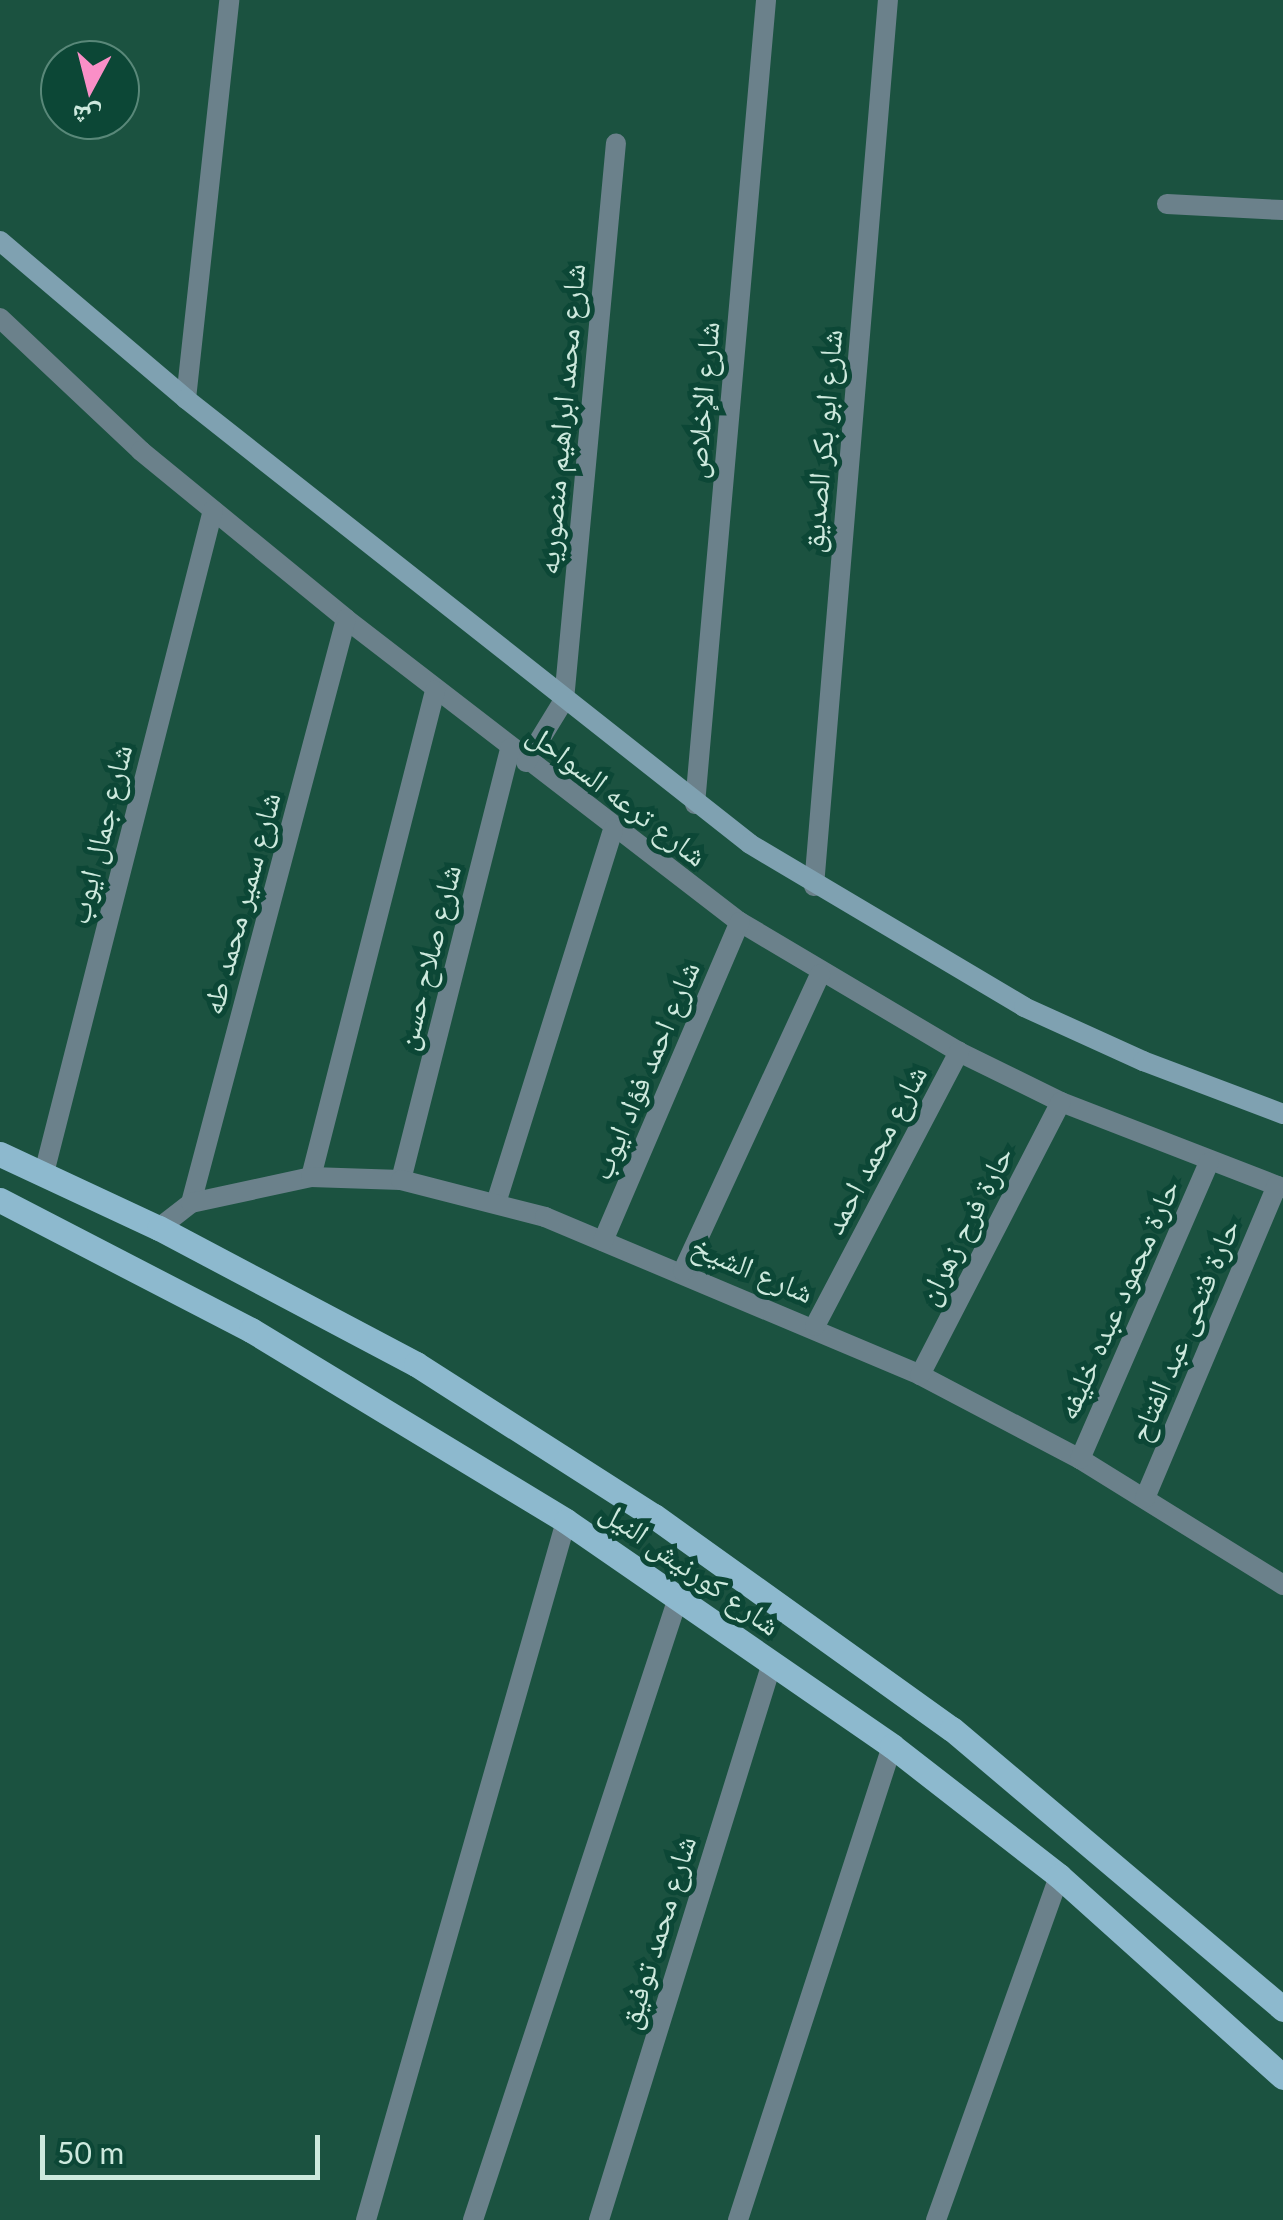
<!DOCTYPE html>
<html>
<head>
<meta charset="utf-8">
<style>
  body { margin:0 }
  #map { position:relative; width:1283px; height:2220px; overflow:hidden; background:#1b5240; font-family:Lato,"Noto Naskh Arabic",sans-serif }
  div>[style] { position:absolute }
  [style*='--x'] { left:calc(var(--x)*1px); top:calc(var(--y)*1px); width:calc(var(--w)*1px); rotate:calc(var(--a)*1deg) }
  .street>* { height:20px; margin:-10px; padding:0 10px; transform-origin:10px; border-radius:10px; background:#6b818b }
  .secondary>* { height:20px; margin:-10px; padding:0 10px; transform-origin:10px; border-radius:10px; background:#7fa1b1 }
  .primary>* { height:25px; margin:-12.5px; padding:0 12.5px; transform-origin:12.5px; border-radius:12.5px; background:#8db9ce }
  span { translate:-50% -50%; white-space:nowrap; text-align:center; line-height:1.15; -webkit-text-stroke:10px #0c4736; paint-order:stroke }
  .street-label { font-size:30px; color:#cde9dd }
  .north { position:absolute; left:40px; top:40px; width:100px; height:100px; box-sizing:border-box; background:#0c4736; border:2px solid #598879; border-radius:50%; rotate:187deg; font-size:28px; font-weight:700; line-height:40px; text-align:center; color:#cde9dd }
  .north::after { content:''; display:block; margin:auto; width:35px; height:45px; background:#fa8fc7; clip-path:polygon(50% 0,100% 100%,50% 72%,0 100%) }
  .scale { position:absolute; left:40px; top:2135px; width:280px; height:45px; box-sizing:border-box; border:5px solid #cde9dd; border-top:0; padding-left:12px; font-size:30px; line-height:35px; white-space:nowrap; color:#cde9dd; -webkit-text-stroke:8px #0c4736; paint-order:stroke }
</style>
</head>
<body>
<div id="map">
  <div class="street">
    <i style="--x:1167;--y:204;--w:116;--a:3"></i>
    <i style="--x:0;--y:318;--w:194;--a:43.3"></i>
    <i style="--x:141;--y:451;--w:265;--a:39.3"></i>
    <i style="--x:346;--y:619;--w:497;--a:37.6"></i>
    <i style="--x:740;--y:922;--w:255;--a:30.7"></i>
    <i style="--x:959;--y:1052;--w:114;--a:26.1"></i>
    <i style="--x:1061;--y:1102;--w:238;--a:21.2"></i>
    <i style="--x:186;--y:399;--w:401;--a:-83.8"></i>
    <i style="--x:526;--y:762;--w:73;--a:-58.5"></i>
    <i style="--x:564;--y:700;--w:559;--a:-84.67"></i>
    <i style="--x:695;--y:804;--w:807;--a:-84.95"></i>
    <i style="--x:814;--y:886;--w:889;--a:-85.23"></i>
    <i style="--x:44;--y:1173;--w:684;--a:-75.7"></i>
    <i style="--x:311;--y:1177;--w:502;--a:-75.69"></i>
    <i style="--x:401;--y:1180;--w:445;--a:-75.8"></i>
    <i style="--x:191;--y:1203;--w:604;--a:-75.14"></i>
    <i style="--x:496;--y:1203;--w:391;--a:-72.6"></i>
    <i style="--x:159;--y:1228;--w:41;--a:-38"></i>
    <i style="--x:191;--y:1203;--w:123;--a:-12.2"></i>
    <i style="--x:311;--y:1177;--w:90;--a:1.9"></i>
    <i style="--x:401;--y:1180;--w:149;--a:14.4"></i>
    <i style="--x:545;--y:1217;--w:407;--a:22.8"></i>
    <i style="--x:920;--y:1375;--w:181;--a:27.7"></i>
    <i style="--x:1080;--y:1459;--w:239;--a:31.8"></i>
    <i style="--x:603;--y:1241;--w:347;--a:-66.8"></i>
    <i style="--x:683;--y:1271;--w:327;--a:-65.2"></i>
    <i style="--x:815;--y:1326;--w:310;--a:-62.3"></i>
    <i style="--x:920;--y:1375;--w:307;--a:-62.7"></i>
    <i style="--x:1080;--y:1459;--w:323;--a:-66.5"></i>
    <i style="--x:1145;--y:1498;--w:339;--a:-67.1"></i>
    <i style="--x:366;--y:2220;--w:727;--a:-74.03"></i>
    <i style="--x:473;--y:2220;--w:655;--a:-71.76"></i>
    <i style="--x:599;--y:2220;--w:583;--a:-72.75"></i>
    <i style="--x:738;--y:2220;--w:498;--a:-72"></i>
    <i style="--x:936;--y:2220;--w:365;--a:-70.3"></i>
  </div>
  <div class="secondary">
    <i style="--x:0;--y:241;--w:244;--a:40.3"></i>
    <i style="--x:186;--y:399;--w:718;--a:38.27"></i>
    <i style="--x:750;--y:844;--w:319;--a:30.7"></i>
    <i style="--x:1024;--y:1007;--w:131;--a:24.4"></i>
    <i style="--x:1143;--y:1061;--w:150;--a:20.7"></i>
  </div>
  <div class="primary">
    <i style="--x:0;--y:1154;--w:175;--a:25"></i>
    <i style="--x:159;--y:1228;--w:291;--a:27.9"></i>
    <i style="--x:416;--y:1364;--w:282;--a:32.6"></i>
    <i style="--x:654;--y:1516;--w:366;--a:35.6"></i>
    <i style="--x:952;--y:1729;--w:434;--a:40.2"></i>
    <i style="--x:0;--y:1200;--w:283;--a:27.4"></i>
    <i style="--x:251;--y:1330;--w:368;--a:31.2"></i>
    <i style="--x:566;--y:1521;--w:396;--a:34.6"></i>
    <i style="--x:892;--y:1746;--w:212;--a:37.9"></i>
    <i style="--x:1059;--y:1876;--w:301;--a:41.9"></i>
  </div>
  <div class="street-label">
    <span style="left:701px;top:400px;rotate:-85deg">شارع الإخلاص</span>
    <span style="left:560px;top:419px;rotate:-85deg">شارع محمد ابراهيم منصوريه</span>
    <span style="left:821px;top:441px;rotate:-85deg">شارع ابو بكر الصديق</span>
    <span style="left:618px;top:794px;rotate:37deg">شارع ترعه السواحل</span>
    <span style="left:99px;top:834px;rotate:-76deg">شارع جمال ايوب</span>
    <span style="left:240px;top:903px;rotate:-75deg">شارع سمير محمد طه</span>
    <span style="left:427px;top:957px;rotate:-76deg">شارع صلاح حسن</span>
    <span style="left:644px;top:1070px;rotate:-67deg">شارع احمد فؤاد ايوب</span>
    <span style="left:874px;top:1149px;rotate:-62deg">شارع محمد احمد</span>
    <span style="left:964px;top:1225px;rotate:-63deg">حارة فرح زهران</span>
    <span style="left:753px;top:1268px;rotate:23deg">شارع الشيخ</span>
    <span style="left:1117px;top:1299px;rotate:-66deg">حارة محمود عبده خليفه</span>
    <span style="left:1183px;top:1330px;rotate:-67deg">حارة فتحى عبد الفتاح</span>
    <span style="left:691px;top:1567px;rotate:35deg">شارع كورنيش النيل</span>
    <span style="left:656px;top:1932px;rotate:-73deg">شارع محمد توفيق</span>
  </div>
  <div class="north">ش</div>
  <div class="scale">50 m</div>
</div>
</body>
</html>
